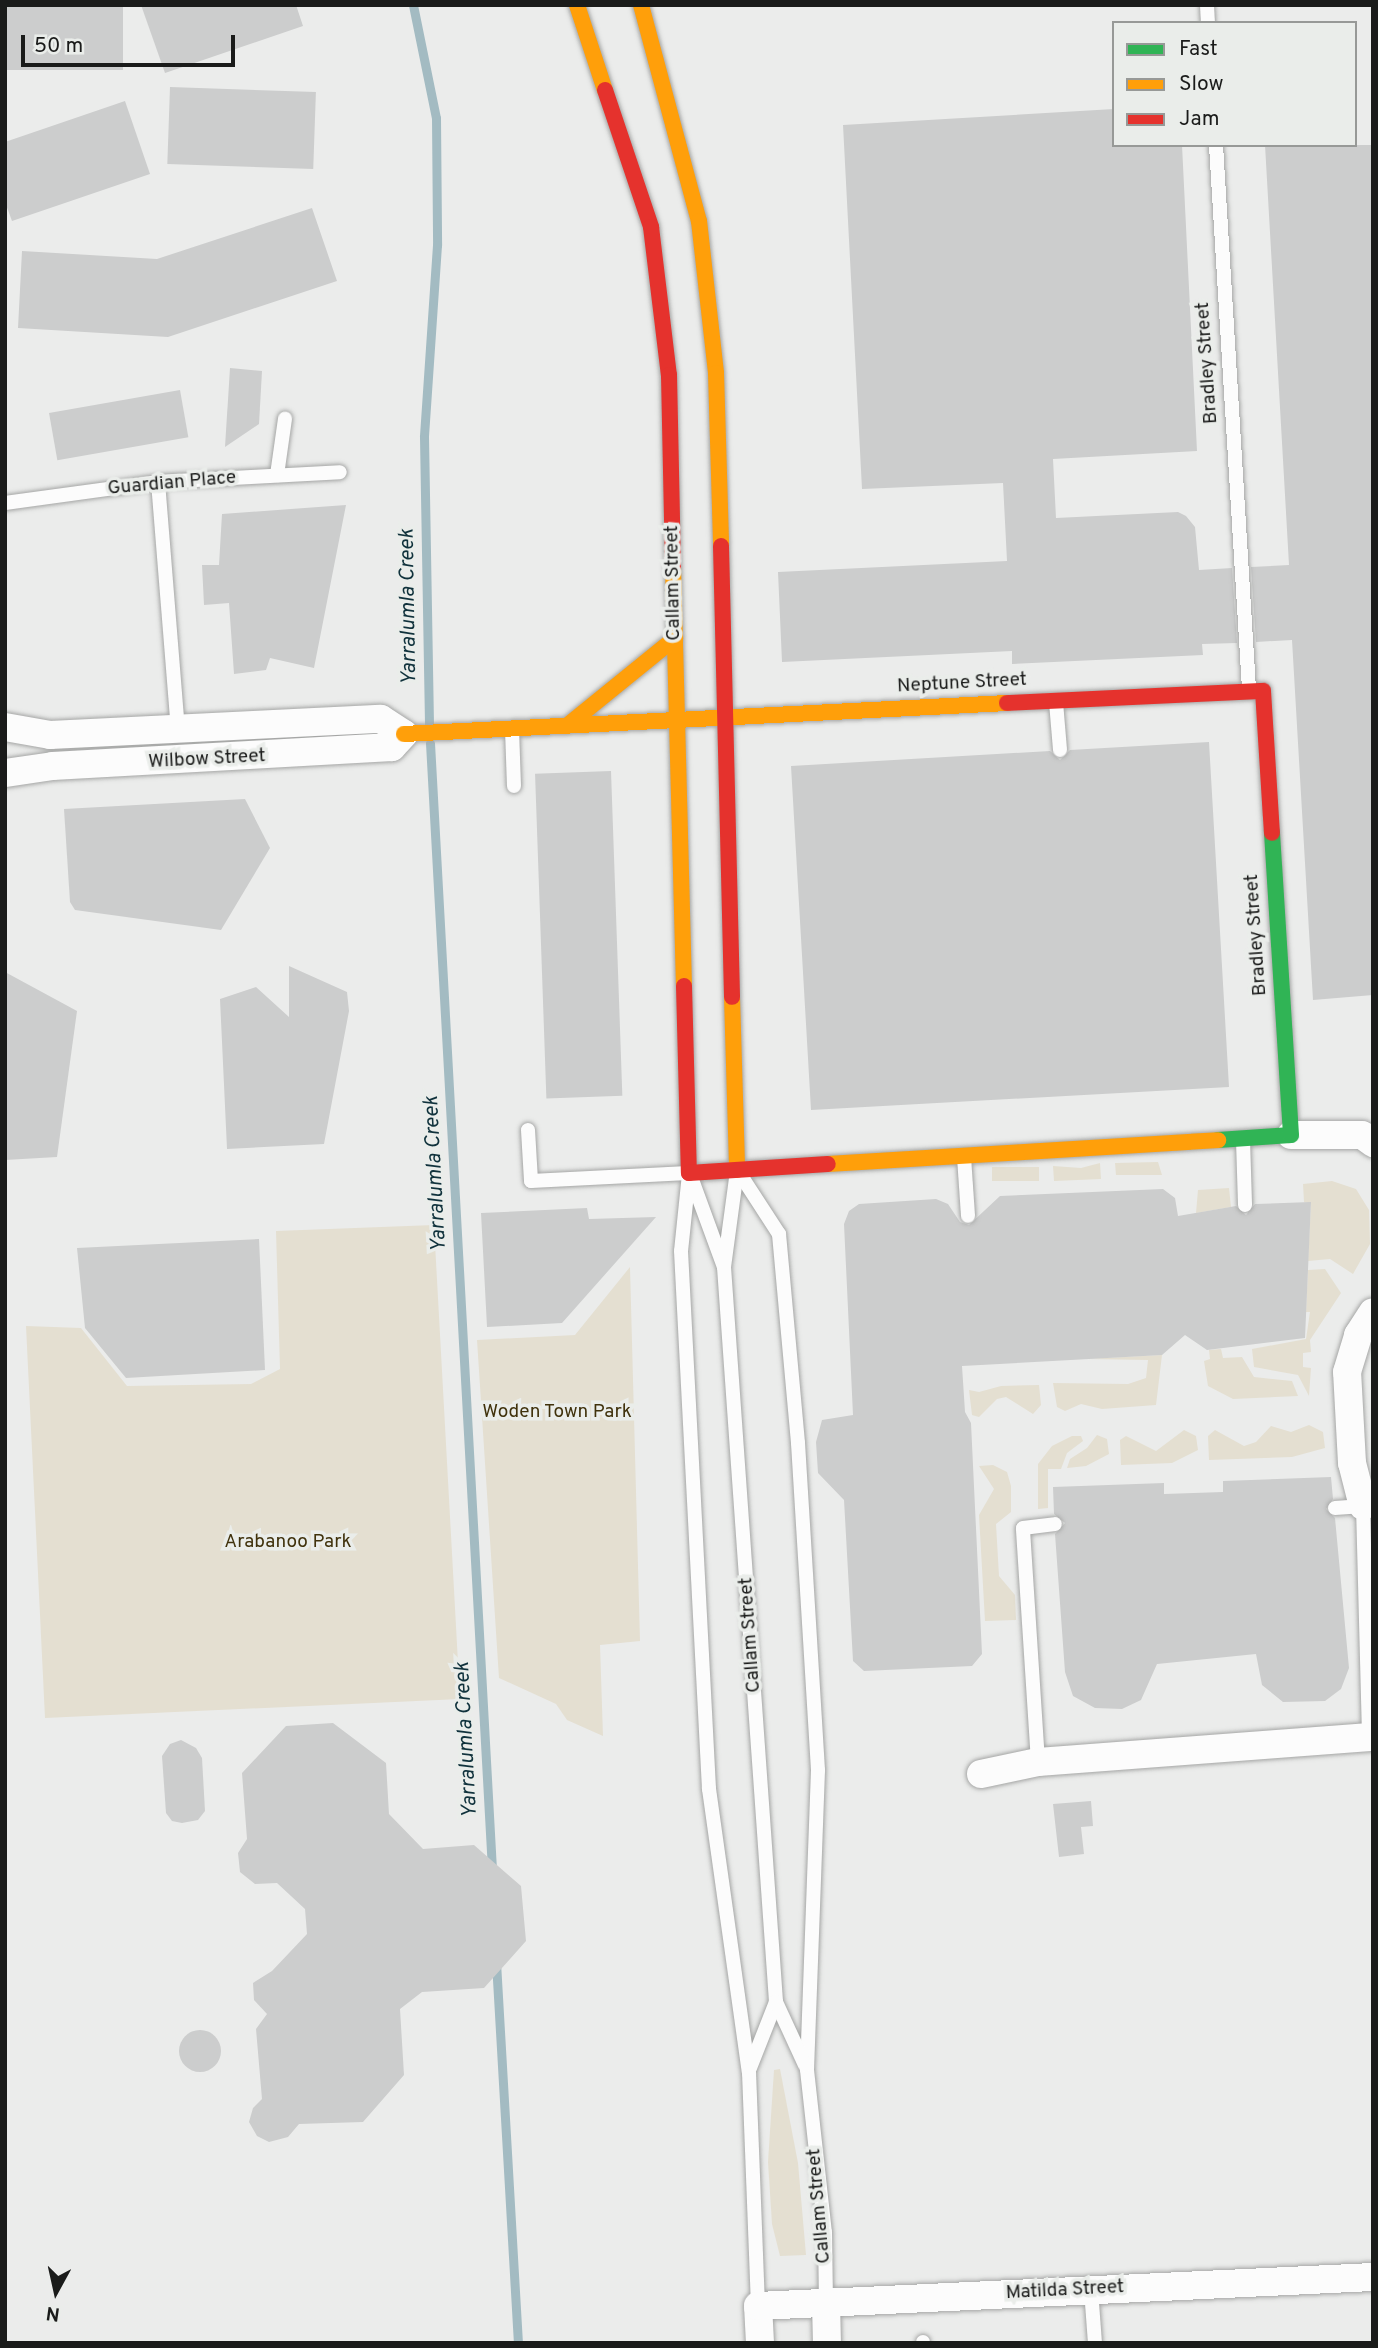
<!DOCTYPE html>
<html>
<head>
<meta charset="utf-8">
<style>
  body { margin:0 }
  #map { position:relative; width:1378px; height:2348px; overflow:hidden; background:#ebeceb; font-family:Overpass,sans-serif }
  div>[style] { position:absolute }
  [style*='--x'] { left:calc(var(--x)*1px); top:calc(var(--y)*1px); width:calc(var(--w)*1px); rotate:calc(var(--a)*1deg) }
  .green>* { inset:0; background:#e4dfd1; transform-origin:0 0 }
  .stream>* { height:9px; margin:-4.5px; padding:0 4.5px; transform-origin:4.5px; border-radius:4.5px; background:#a3bbc2 }
  .building>* { inset:0; background:#cccdcd; transform-origin:0 0 }
  .round { border-radius:50% }
  .roads { filter:drop-shadow(0 0 2px #a5a6a5) drop-shadow(0 0 2px #a5a6a5) }
  .lane>* { height:14px; margin:-7px; padding:0 7px; transform-origin:7px; border-radius:7px; background:#fcfcfc }
  .street>* { height:28px; margin:-14px; padding:0 14px; transform-origin:14px; border-radius:14px; background:#fcfcfc }
  .fast>* { height:16px; margin:-8px; padding:0 8px; transform-origin:8px; border-radius:8px; background:#30b455 }
  .slow>* { height:16px; margin:-8px; padding:0 8px; transform-origin:8px; border-radius:8px; background:#ff9f0a }
  .jam>* { height:16px; margin:-8px; padding:0 8px; transform-origin:8px; border-radius:8px; background:#e5322d }
  span { translate:-50% -50%; white-space:nowrap; text-align:center; line-height:1.15; -webkit-text-stroke:7px #eaedea; paint-order:stroke }
  .street-label { font-size:19px; color:#1a1b1a }
  .park-label { font-size:19px; color:#40320c }
  .water-label { font-size:21px; color:#10323c; font-style:italic }
  .frame { position:absolute; inset:0; border:7px solid #1a1b1a; pointer-events:none }
  .legend { position:absolute; left:1112px; top:21px; width:245px; height:126px; box-sizing:border-box; background:#eaedea; border:2px solid #979997; margin:0; padding:9px 12px; list-style:none; font-size:21px; color:#1a1b1a }
  .legend li { display:flex; align-items:center; gap:14px; height:35px }
  .legend b { width:35px; border:2px solid #979997 }
  .north { position:absolute; left:21px; top:2257px; width:70px; height:70px; -webkit-text-stroke:5px #eaedea; paint-order:stroke; rotate:188deg; font-size:19px; font-weight:700; line-height:28px; text-align:center; color:#1a1b1a }
  .north::after { content:''; display:block; margin:auto; width:24px; height:32px; background:#1a1b1a; clip-path:polygon(50% 0,100% 100%,50% 72%,0 100%) }
  .scale { position:absolute; left:21px; top:35px; width:214px; height:32px; box-sizing:border-box; border:4px solid #1a1b1a; border-top:0; padding-left:9px; font-size:21px; line-height:24px; white-space:nowrap; color:#1a1b1a; -webkit-text-stroke:5px #eaedea; paint-order:stroke }
</style>
</head>
<body>
<div id="map">
  <div class="green">
    <i style="clip-path:polygon(1158px 1162px,1162px 1175px,1116px 1175px,1115px 1163px)"></i>
    <i style="clip-path:polygon(1100px 1163px,1101px 1179px,1054px 1181px,1053px 1166px,1081px 1168px)"></i>
    <i style="left:1039px;top:1167px;width:14px;height:47px;rotate:90deg"></i>
    <i style="clip-path:polygon(1332px 1181px,1356px 1189px,1369px 1210px,1370px 1244px,1353px 1274px,1330px 1259px,1308px 1261px,1311px 1204px,1304px 1202px,1303px 1184px)"></i>
    <i style="clip-path:polygon(1229px 1188px,1231px 1207px,1196px 1213px,1198px 1190px)"></i>
    <i style="clip-path:polygon(434px 1225px,460px 1699px,45px 1718px,26px 1326px,81px 1328px,127px 1386px,251px 1384px,280px 1369px,276px 1231px)"></i>
    <i style="clip-path:polygon(630px 1267px,640px 1641px,600px 1645px,603px 1736px,567px 1720px,556px 1704px,499px 1678px,477px 1340px,575px 1335px)"></i>
    <i style="clip-path:polygon(1325px 1269px,1341px 1293px,1310px 1340px,1311px 1352px,1303px 1353px,1303px 1367px,1311px 1368px,1309px 1396px,1298px 1375px,1254px 1367px,1252px 1349px,1306px 1339px,1310px 1312px,1306px 1312px,1308px 1270px)"></i>
    <i style="clip-path:polygon(1221px 1349px,1223px 1358px,1242px 1357px,1254px 1377px,1292px 1381px,1298px 1396px,1233px 1399px,1208px 1386px,1204px 1361px,1210px 1359px,1209px 1350px)"></i>
    <i style="clip-path:polygon(1162px 1355px,1156px 1405px,1102px 1409px,1081px 1404px,1065px 1411px,1057px 1407px,1053px 1383px,1128px 1384px,1146px 1378px,1148px 1360px,1087px 1359px)"></i>
    <i style="clip-path:polygon(1039px 1385px,1041px 1405px,1033px 1414px,1006px 1397px,997px 1399px,979px 1417px,972px 1415px,969px 1390px,979px 1392px,1001px 1386px)"></i>
    <i style="clip-path:polygon(1309px 1425px,1323px 1432px,1325px 1448px,1292px 1457px,1209px 1460px,1208px 1436px,1215px 1430px,1244px 1446px,1256px 1442px,1271px 1426px,1291px 1432px)"></i>
    <i style="clip-path:polygon(1184px 1430px,1196px 1436px,1198px 1450px,1172px 1463px,1121px 1465px,1120px 1440px,1126px 1436px,1156px 1451px)"></i>
    <i style="clip-path:polygon(1097px 1435px,1107px 1439px,1109px 1454px,1086px 1466px,1067px 1468px,1070px 1459px,1087px 1448px)"></i>
    <i style="clip-path:polygon(1072px 1436px,1081px 1436px,1083px 1441px,1067px 1453px,1061px 1469px,1048px 1469px,1048px 1508px,1038px 1509px,1038px 1464px,1052px 1446px)"></i>
    <i style="clip-path:polygon(993px 1465px,1007px 1472px,1011px 1486px,1011px 1512px,996px 1524px,999px 1576px,1015px 1595px,1016px 1620px,985px 1621px,979px 1515px,994px 1489px,979px 1466px)"></i>
    <i style="clip-path:polygon(780px 2069px,798px 2163px,806px 2255px,780px 2256px,772px 2224px,768px 2162px,774px 2070px)"></i>
  </div>
  <div class="stream">
    <i style="--x:413;--y:5;--w:115;--a:78.5"></i>
    <i style="--x:436;--y:118;--w:127;--a:89.5"></i>
    <i style="--x:437;--y:245;--w:192;--a:93.9"></i>
    <i style="--x:424;--y:437;--w:288;--a:89"></i>
    <i style="--x:430;--y:743;--w:1130;--a:86.85"></i>
    <i style="--x:496;--y:1962;--w:382;--a:86.7"></i>
  </div>
  <div class="building">
    <i style="left:5px;top:5px;width:118px;height:65px"></i>
    <i style="clip-path:polygon(141px 5px,296px 5px,303px 26px,165px 73px)"></i>
    <i style="left:170px;top:87px;width:146px;height:77px;rotate:2deg"></i>
    <i style="clip-path:polygon(125px 101px,150px 174px,12px 221px,5px 202px,5px 142px)"></i>
    <i style="clip-path:polygon(1114px 109px,1114px 145px,1182px 145px,1197px 451px,1053px 459px,1056px 518px,1178px 512px,1186px 516px,1195px 527px,1199px 570px,1232px 568px,1237px 643px,1202px 644px,1203px 655px,1012px 664px,1012px 651px,782px 662px,778px 572px,1007px 561px,1003px 483px,862px 489px,843px 125px)"></i>
    <i style="clip-path:polygon(1265px 145px,1373px 145px,1373px 995px,1313px 1000px,1292px 640px,1256px 642px,1251px 567px,1289px 565px)"></i>
    <i style="clip-path:polygon(312px 208px,337px 281px,168px 337px,18px 328px,22px 251px,157px 259px)"></i>
    <i style="clip-path:polygon(230px 368px,262px 371px,259px 424px,225px 447px)"></i>
    <i style="left:180px;top:390px;width:48px;height:133px;rotate:80deg"></i>
    <i style="clip-path:polygon(346px 505px,314px 668px,270px 658px,266px 670px,234px 674px,229px 603px,204px 605px,202px 565px,219px 565px,222px 514px)"></i>
    <i style="clip-path:polygon(1209px 742px,1229px 1087px,811px 1110px,791px 766px,1050px 751px,1060px 760px,1070px 750px)"></i>
    <i style="left:611px;top:771px;width:325px;height:76px;rotate:88deg"></i>
    <i style="clip-path:polygon(245px 799px,270px 848px,221px 930px,75px 910px,70px 902px,64px 809px)"></i>
    <i style="clip-path:polygon(289px 966px,347px 992px,349px 1011px,324px 1144px,227px 1149px,220px 999px,256px 987px,289px 1017px)"></i>
    <i style="clip-path:polygon(5px 972px,77px 1011px,57px 1157px,5px 1160px)"></i>
    <i style="clip-path:polygon(1163px 1189px,1175px 1198px,1178px 1216px,1236px 1206px,1246px 1215px,1255px 1204px,1311px 1202px,1305px 1338px,1207px 1350px,1185px 1335px,1162px 1355px,962px 1366px,965px 1412px,971px 1423px,982px 1654px,972px 1666px,864px 1671px,853px 1661px,844px 1500px,818px 1473px,816px 1442px,822px 1420px,853px 1415px,844px 1224px,849px 1211px,859px 1204px,936px 1199px,948px 1204px,960px 1222px,969px 1225px,1000px 1196px)"></i>
    <i style="clip-path:polygon(587px 1208px,589px 1219px,656px 1217px,562px 1323px,487px 1327px,481px 1213px)"></i>
    <i style="clip-path:polygon(259px 1239px,265px 1370px,126px 1378px,85px 1328px,77px 1248px)"></i>
    <i style="clip-path:polygon(1331px 1477px,1333px 1499px,1326px 1509px,1335px 1518px,1349px 1668px,1341px 1689px,1325px 1701px,1283px 1702px,1262px 1685px,1256px 1654px,1157px 1664px,1141px 1700px,1122px 1709px,1095px 1708px,1073px 1696px,1065px 1672px,1055px 1534px,1065px 1523px,1054px 1514px,1053px 1487px,1164px 1483px,1164px 1494px,1223px 1492px,1223px 1481px)"></i>
    <i style="clip-path:polygon(333px 1723px,386px 1763px,389px 1814px,423px 1849px,474px 1845px,521px 1886px,526px 1941px,484px 1988px,422px 1992px,400px 2009px,404px 2075px,363px 2122px,299px 2124px,288px 2137px,269px 2142px,257px 2136px,249px 2122px,253px 2108px,262px 2099px,256px 2029px,267px 2014px,254px 2000px,253px 1983px,272px 1971px,307px 1934px,305px 1909px,277px 1883px,255px 1884px,240px 1872px,238px 1853px,247px 1839px,242px 1773px,286px 1726px)"></i>
    <i style="clip-path:polygon(181px 1740px,196px 1748px,202px 1758px,205px 1811px,198px 1820px,182px 1823px,172px 1821px,166px 1813px,162px 1756px,170px 1744px)"></i>
    <i style="clip-path:polygon(1091px 1801px,1093px 1826px,1081px 1827px,1084px 1854px,1059px 1857px,1053px 1804px)"></i>
    <i class="round" style="left:179px;top:2030px;width:42px;height:42px"></i>
  </div>
  <div class="roads">
    <div class="lane">
      <i style="--x:1207;--y:5;--w:18;--a:87"></i>
      <i style="--x:1216;--y:145;--w:545;--a:86.53"></i>
      <i style="--x:277;--y:475;--w:57;--a:-81.9"></i>
      <i style="--x:158;--y:482;--w:247;--a:85.4"></i>
      <i style="--x:5;--y:503;--w:154;--a:-7.8"></i>
      <i style="--x:158;--y:482;--w:182;--a:-3.1"></i>
      <i style="--x:1056;--y:702;--w:48;--a:85.2"></i>
      <i style="--x:512;--y:729;--w:57;--a:88"></i>
      <i style="--x:528;--y:1130;--w:51;--a:86.6"></i>
      <i style="--x:531;--y:1181;--w:157;--a:-2.9"></i>
      <i style="--x:1243;--y:1140;--w:65;--a:88.2"></i>
      <i style="--x:964;--y:1157;--w:59;--a:86.1"></i>
      <i style="--x:689;--y:1174;--w:77;--a:95.9"></i>
      <i style="--x:681;--y:1251;--w:539;--a:87.02"></i>
      <i style="--x:709;--y:1789;--w:286;--a:82"></i>
      <i style="--x:749;--y:2072;--w:234;--a:87.8"></i>
      <i style="--x:740;--y:1174;--w:72;--a:57"></i>
      <i style="--x:779;--y:1234;--w:210;--a:84.8"></i>
      <i style="--x:798;--y:1443;--w:328;--a:86.5"></i>
      <i style="--x:818;--y:1770;--w:300;--a:92.1"></i>
      <i style="--x:807;--y:2070;--w:163;--a:83.7"></i>
      <i style="--x:825;--y:2232;--w:71;--a:89.2"></i>
      <i style="--x:691;--y:1177;--w:96;--a:69.9"></i>
      <i style="--x:724;--y:1267;--w:97;--a:-82.3"></i>
      <i style="--x:724;--y:1267;--w:737;--a:85.95"></i>
      <i style="--x:1335;--y:1508;--w:28;--a:-4"></i>
      <i style="--x:1363;--y:1506;--w:230;--a:88.5"></i>
      <i style="--x:1038;--y:1762;--w:234;--a:-93.7"></i>
      <i style="--x:1023;--y:1528;--w:32;--a:-7"></i>
      <i style="--x:750;--y:2068;--w:71;--a:-68.5"></i>
      <i style="--x:776;--y:2002;--w:69;--a:65.3"></i>
      <i style="--x:1091;--y:2290;--w:53;--a:85.7"></i>
      <i style="--x:923;--y:2342;--w:1;--a:90"></i>
    </div>
    <div class="street">
      <i style="--x:5;--y:727;--w:46;--a:10.1"></i>
      <i style="--x:50;--y:735;--w:331;--a:-2.8"></i>
      <i style="--x:381;--y:719;--w:27;--a:33"></i>
      <i style="--x:404;--y:734;--w:18;--a:133"></i>
      <i style="--x:392;--y:747;--w:340;--a:176.8"></i>
      <i style="--x:53;--y:766;--w:49;--a:171.7"></i>
      <i style="--x:1291;--y:1135;--w:71;--a:0"></i>
      <i style="--x:1362;--y:1135;--w:14;--a:36"></i>
      <i style="--x:1363;--y:1506;--w:44;--a:-104.3"></i>
      <i style="--x:1352;--y:1463;--w:91;--a:-93.1"></i>
      <i style="--x:1347;--y:1372;--w:39;--a:-73"></i>
      <i style="--x:1358;--y:1335;--w:27;--a:-57"></i>
      <i style="--x:981;--y:1774;--w:58;--a:-11.9"></i>
      <i style="--x:1038;--y:1762;--w:336;--a:-4.3"></i>
      <i style="--x:826;--y:2303;--w:40;--a:88.6"></i>
      <i style="--x:760;--y:2343;--w:37;--a:-93"></i>
      <i style="--x:758;--y:2306;--w:616;--a:-2.7"></i>
    </div>
    <div class="fast">
      <i style="--x:1218;--y:1140;--w:73;--a:-3.9"></i>
      <i style="--x:1291;--y:1135;--w:303;--a:-93.6"></i>
    </div>
    <div class="slow">
      <i style="--x:577;--y:5;--w:89;--a:71.8"></i>
      <i style="--x:641;--y:5;--w:224;--a:75"></i>
      <i style="--x:699;--y:221;--w:153;--a:83.6"></i>
      <i style="--x:716;--y:373;--w:173;--a:88.3"></i>
      <i style="--x:673;--y:567;--w:419;--a:88.5"></i>
      <i style="--x:568;--y:725;--w:138;--a:-39.1"></i>
      <i style="--x:404;--y:734;--w:604;--a:-2.94"></i>
      <i style="--x:732;--y:997;--w:173;--a:88.3"></i>
      <i style="--x:828;--y:1164;--w:391;--a:-3.5"></i>
    </div>
    <div class="jam">
      <i style="--x:605;--y:90;--w:145;--a:71.4"></i>
      <i style="--x:651;--y:227;--w:149;--a:83.1"></i>
      <i style="--x:669;--y:375;--w:192;--a:88.8"></i>
      <i style="--x:721;--y:546;--w:451;--a:88.6"></i>
      <i style="--x:1007;--y:703;--w:256;--a:-2.7"></i>
      <i style="--x:1263;--y:691;--w:142;--a:86.4"></i>
      <i style="--x:684;--y:986;--w:187;--a:88.5"></i>
      <i style="--x:689;--y:1173;--w:139;--a:-3.7"></i>
    </div>
  </div>
  <div class="street-label">
    <span style="left:1208px;top:363px;rotate:-94deg">Bradley Street</span>
    <span style="left:172px;top:484px;rotate:-5deg">Guardian Place</span>
    <span style="left:674px;top:583px;rotate:-91deg">Callam Street</span>
    <span style="left:962px;top:684px;rotate:-3deg">Neptune Street</span>
    <span style="left:207px;top:760px;rotate:-3deg">Wilbow Street</span>
    <span style="left:1257px;top:935px;rotate:-94deg">Bradley Street</span>
    <span style="left:751px;top:1635px;rotate:-94deg">Callam Street</span>
    <span style="left:820px;top:2206px;rotate:-95deg">Callam Street</span>
    <span style="left:1065px;top:2291px;rotate:-3deg">Matilda Street</span>
  </div>
  <div class="park-label">
    <span style="left:557px;top:1413px">Woden Town Park</span>
    <span style="left:288px;top:1543px">Arabanoo Park</span>
  </div>
  <div class="water-label">
    <span style="left:409px;top:607px;rotate:-91deg">Yarralumla Creek</span>
    <span style="left:436px;top:1174px;rotate:-93deg">Yarralumla Creek</span>
    <span style="left:467px;top:1740px;rotate:-93deg">Yarralumla Creek</span>
  </div>
  <div class="frame"></div>
  <ul class="legend">
  <li><b style="height:9px;background:#30b455"></b>Fast</li>
  <li><b style="height:9px;background:#ff9f0a"></b>Slow</li>
  <li><b style="height:9px;background:#e5322d"></b>Jam</li>
  </ul>
  <div class="north">N</div>
  <div class="scale">50 m</div>
</div>
</body>
</html>
